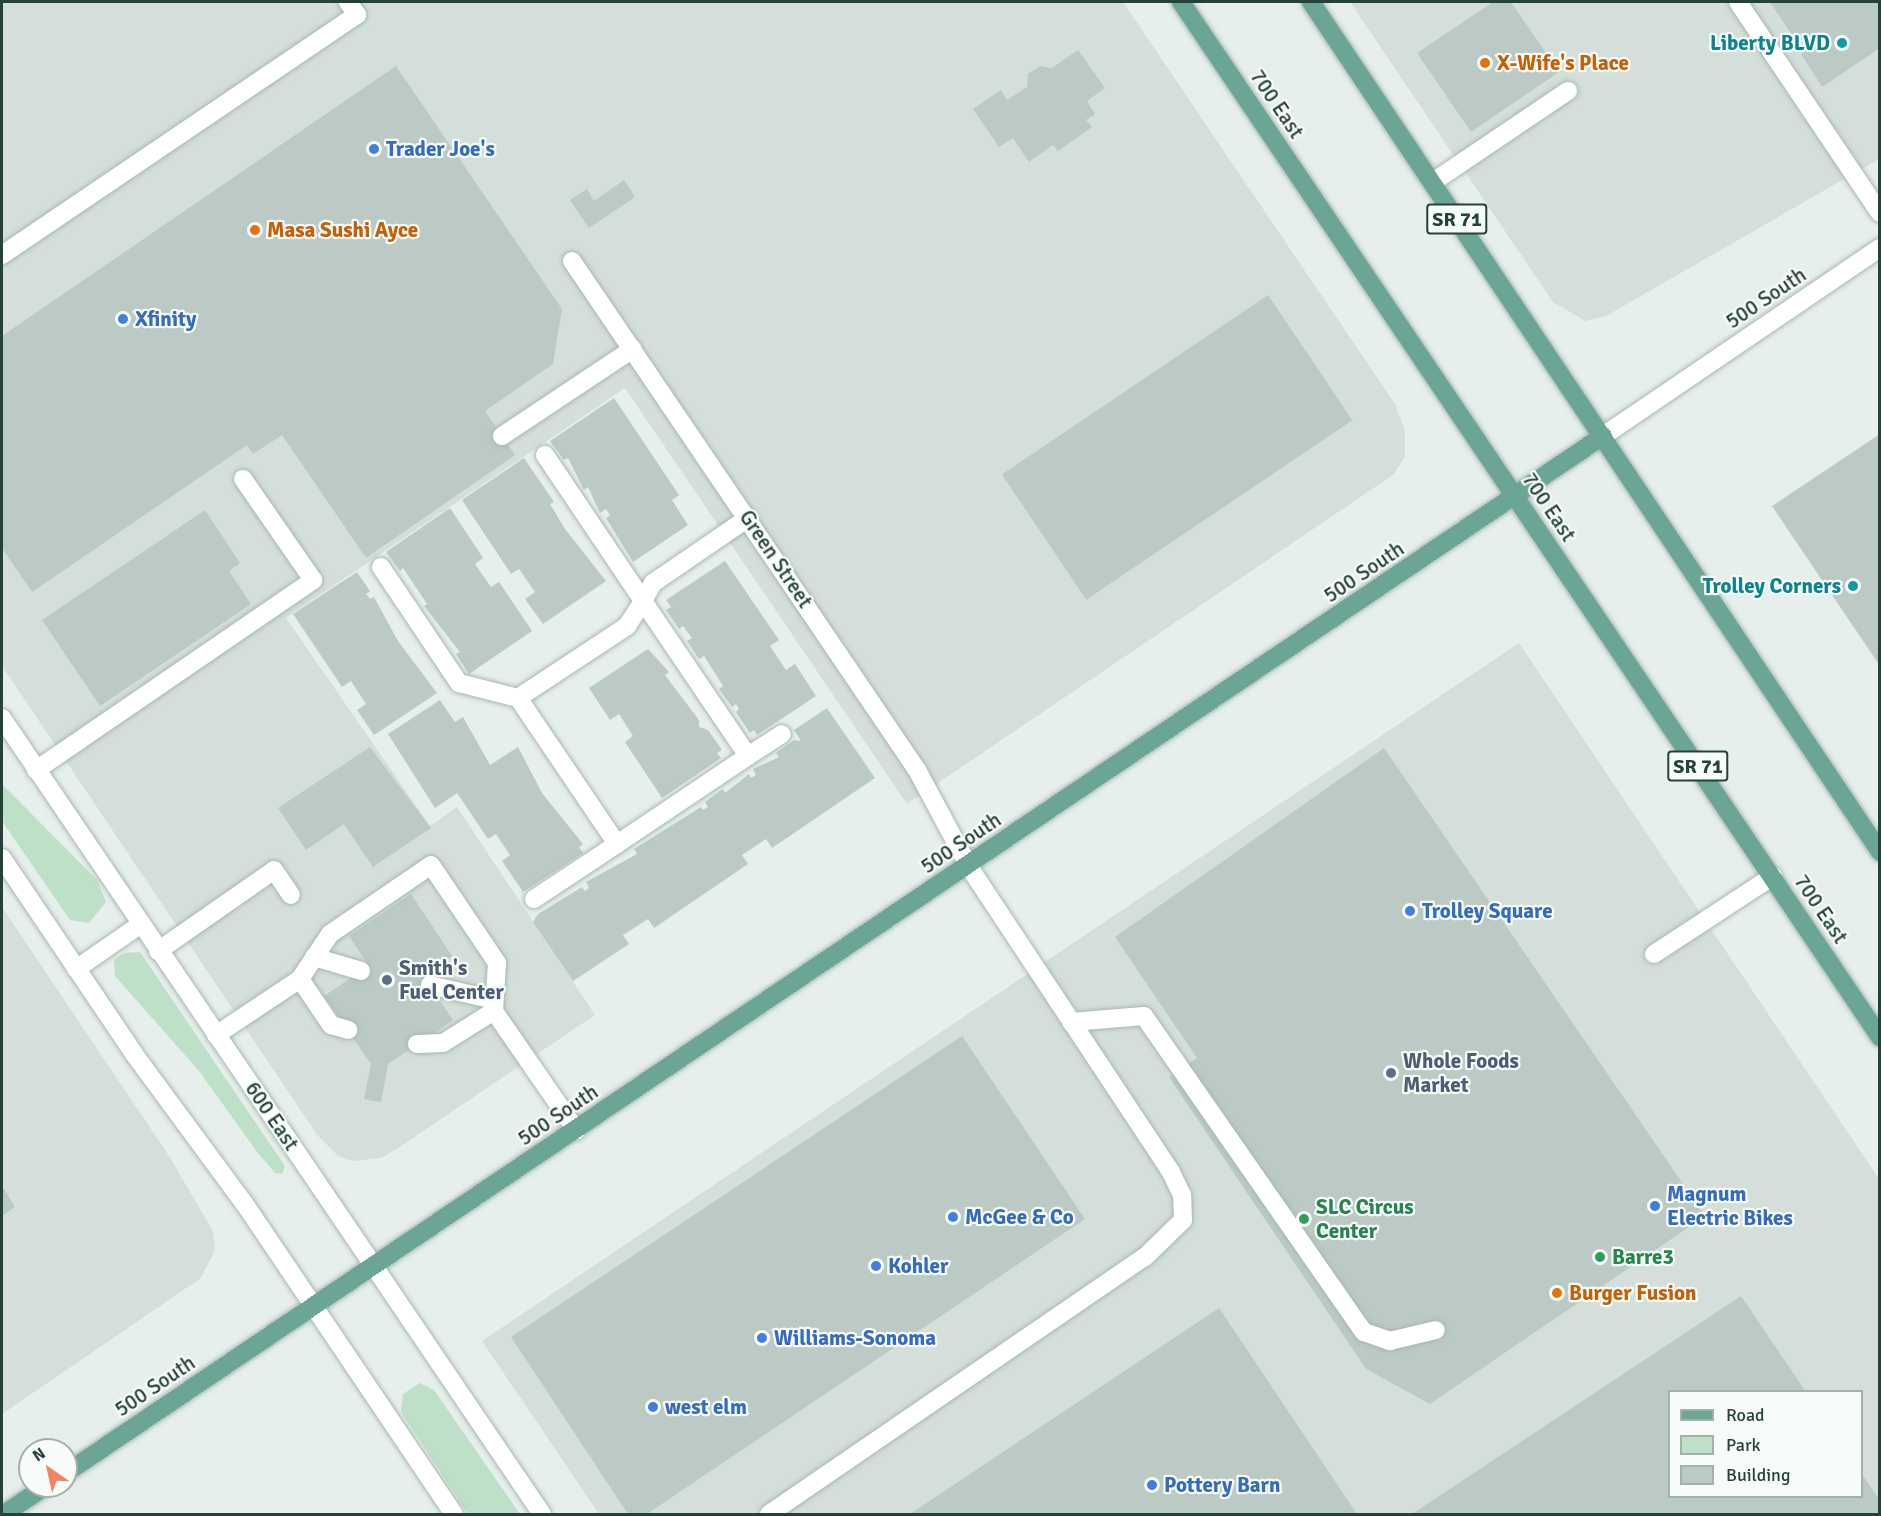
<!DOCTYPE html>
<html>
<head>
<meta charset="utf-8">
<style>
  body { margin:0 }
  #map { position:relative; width:1881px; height:1516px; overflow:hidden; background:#e6efeb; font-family:Signika,sans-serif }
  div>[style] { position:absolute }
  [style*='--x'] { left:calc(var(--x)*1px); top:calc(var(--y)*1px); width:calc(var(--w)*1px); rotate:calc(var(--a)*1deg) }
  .built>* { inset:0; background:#d4dfda }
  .green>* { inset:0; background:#bfe0c8 }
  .building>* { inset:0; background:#bbcac4; transform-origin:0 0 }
  .roads { filter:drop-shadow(0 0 2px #a8b8b2) drop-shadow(0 0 2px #a8b8b2) }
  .lane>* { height:18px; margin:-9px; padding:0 9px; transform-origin:9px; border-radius:9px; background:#fff }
  .street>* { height:18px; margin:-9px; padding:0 9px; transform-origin:9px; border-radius:9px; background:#fff }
  .secondary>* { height:18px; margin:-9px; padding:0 9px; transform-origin:9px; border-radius:9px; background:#fff }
  .primary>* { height:18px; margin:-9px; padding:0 9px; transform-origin:9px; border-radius:9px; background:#6aa596 }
  .dots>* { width:16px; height:16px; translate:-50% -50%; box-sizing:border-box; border:3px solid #f7fbf9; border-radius:50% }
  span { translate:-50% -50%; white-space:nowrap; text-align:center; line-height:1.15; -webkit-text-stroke:4.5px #f7fbf9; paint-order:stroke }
  .shield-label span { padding:2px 4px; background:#f7fbf9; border:2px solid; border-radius:4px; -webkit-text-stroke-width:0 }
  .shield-label { font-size:20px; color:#24423a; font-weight:700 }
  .culture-label { font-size:21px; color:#0d838f; font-weight:700 }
  .right { translate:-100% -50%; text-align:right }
  .food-label { font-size:21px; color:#c56008; font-weight:700 }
  .left { translate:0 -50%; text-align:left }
  .street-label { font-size:21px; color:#24423a }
  .shop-label { font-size:21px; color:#366cbe; font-weight:700 }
  .service-label { font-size:21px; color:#4e5e75; font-weight:700 }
  .leisure-label { font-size:21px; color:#27864d; font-weight:700 }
  .frame { position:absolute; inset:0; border:3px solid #24423a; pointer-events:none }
  .legend { position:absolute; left:1668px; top:1390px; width:195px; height:108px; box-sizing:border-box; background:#f7fbf9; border:2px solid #a3b1ad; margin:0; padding:8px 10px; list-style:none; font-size:18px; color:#24423a }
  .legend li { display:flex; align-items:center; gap:12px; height:30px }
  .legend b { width:30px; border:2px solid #a3b1ad }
  .north { position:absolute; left:18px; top:1438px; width:60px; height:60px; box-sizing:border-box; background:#f7fbf9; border:2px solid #a3b1ad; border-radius:50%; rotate:326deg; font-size:16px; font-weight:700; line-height:24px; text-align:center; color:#24423a }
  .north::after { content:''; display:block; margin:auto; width:21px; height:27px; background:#f4845f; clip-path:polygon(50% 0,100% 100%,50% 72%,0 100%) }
</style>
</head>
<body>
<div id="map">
  <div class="built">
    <i style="clip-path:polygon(2px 2px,1123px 2px,1395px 404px,1405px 431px,1405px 457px,1393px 475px,907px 804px,625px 388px,286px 618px,430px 826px,457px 807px,595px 1015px,395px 1150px,381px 1158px,353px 1161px,338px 1156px,318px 1136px,2px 666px)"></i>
    <i style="clip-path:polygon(1350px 2px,1879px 2px,1879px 159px,1606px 316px,1585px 321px,1553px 302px)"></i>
    <i style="clip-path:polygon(evenodd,1519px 643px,1879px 1179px,1879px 1514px,599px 1514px,482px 1341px,1519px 643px,1670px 1392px,1862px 1392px,1862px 1496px,1670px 1496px,1670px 1392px)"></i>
    <i style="clip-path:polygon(2px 907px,169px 1156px,213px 1231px,215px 1250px,201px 1278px,2px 1414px)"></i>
  </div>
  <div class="green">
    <i style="clip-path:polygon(2px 784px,97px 880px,106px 902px,89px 923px,70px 920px,2px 821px)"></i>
    <i style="clip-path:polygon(140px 952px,285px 1166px,282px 1174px,275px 1173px,257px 1152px,199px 1071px,115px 976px,114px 960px,124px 953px)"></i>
    <i style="clip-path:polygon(420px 1383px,434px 1390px,520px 1514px,468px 1514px,401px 1412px,403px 1394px)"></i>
  </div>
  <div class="building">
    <i style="clip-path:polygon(1493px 2px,1511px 2px,1559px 72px,1471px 132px,1417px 53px)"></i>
    <i style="clip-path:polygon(1770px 2px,1880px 2px,1880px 48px,1822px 87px,1801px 54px,1809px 48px,1799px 35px,1794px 38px)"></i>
    <i style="clip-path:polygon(1078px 50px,1105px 88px,1087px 101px,1095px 114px,1086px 120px,1092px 127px,1058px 151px,1053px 145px,1029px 162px,1013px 138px,999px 147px,973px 109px,1001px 90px,1007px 100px,1027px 87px,1028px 74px,1041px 66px,1052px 68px)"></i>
    <i style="clip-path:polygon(396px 66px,562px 309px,553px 364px,485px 411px,515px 455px,366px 558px,282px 435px,253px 454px,247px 445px,32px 592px,2px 548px,2px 336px)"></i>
    <i style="clip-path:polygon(624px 180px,635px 197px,589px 228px,570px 200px,587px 189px,594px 201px)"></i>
    <i style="left:1268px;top:295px;width:151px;height:321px;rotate:56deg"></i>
    <i style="clip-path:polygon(614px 398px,679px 495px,672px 500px,688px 525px,633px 562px,606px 518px,610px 515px,606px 509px,600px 513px,588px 487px,584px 490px,568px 458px,564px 460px,550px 441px)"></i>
    <i style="clip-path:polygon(1880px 434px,1880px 666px,1772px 506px)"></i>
    <i style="clip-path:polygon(524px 458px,554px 502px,550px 504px,565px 529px,606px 581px,543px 624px,525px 599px,535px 592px,519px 569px,511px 574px,462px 500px)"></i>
    <i style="clip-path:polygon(450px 508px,483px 558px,475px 564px,491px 587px,499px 582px,532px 631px,469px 674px,456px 654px,460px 652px,424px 606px,427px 604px,403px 568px,400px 571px,386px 552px)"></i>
    <i style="clip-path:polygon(205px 510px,240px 563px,229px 571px,251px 604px,100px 706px,42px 620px)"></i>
    <i style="clip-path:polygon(725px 561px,779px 640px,770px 646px,786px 670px,795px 664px,816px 696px,757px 735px,754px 730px,750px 733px,736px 712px,739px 709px,736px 704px,732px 707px,719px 689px,723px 686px,704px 656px,699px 659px,687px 641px,692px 638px,683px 626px,679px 629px,666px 610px,671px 607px,666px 600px)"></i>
    <i style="clip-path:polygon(357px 572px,370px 591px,366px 594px,370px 599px,374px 597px,398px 641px,437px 693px,374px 735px,357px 710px,366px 704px,351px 681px,342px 687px,293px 614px)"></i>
    <i style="clip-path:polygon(648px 649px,669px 672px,665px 675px,699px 720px,699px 727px,708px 730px,722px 750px,717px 753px,721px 758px,662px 798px,625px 742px,633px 736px,619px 714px,610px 720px,589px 688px)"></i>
    <i style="clip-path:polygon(440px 700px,455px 722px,463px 717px,490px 765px,518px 747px,542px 793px,583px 844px,579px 847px,583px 853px,523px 892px,502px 861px,510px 855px,496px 834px,488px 839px,457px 793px,435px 808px,388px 734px)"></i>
    <i style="clip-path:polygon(827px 708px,875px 778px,772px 848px,766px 839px,742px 855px,748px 864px,654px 928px,648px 919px,623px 935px,629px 944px,573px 981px,533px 922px,538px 914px,582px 887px,585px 891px,589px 888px,586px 882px,637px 854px,634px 849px,701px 807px,703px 810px,708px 807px,705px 802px,723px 789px,725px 793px,749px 774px,751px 778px,756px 775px,753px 769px,779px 757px,776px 753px,794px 740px,801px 741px,794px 730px)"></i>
    <i style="clip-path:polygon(370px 747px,431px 828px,373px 867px,344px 824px,306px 850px,278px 808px)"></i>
    <i style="clip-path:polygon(1384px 748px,1705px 1216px,1430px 1404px,1366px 1369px,1169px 1077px,1197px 1058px,1115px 937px)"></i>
    <i style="clip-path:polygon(411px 894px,452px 956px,423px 975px,453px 1020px,388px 1064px,381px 1102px,364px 1099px,371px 1064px,324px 996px,369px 966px,349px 936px)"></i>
    <i style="clip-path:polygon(962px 1036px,1085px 1219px,647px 1514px,628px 1514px,511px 1337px)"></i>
    <i style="clip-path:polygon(2px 1186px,15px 1207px,2px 1216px)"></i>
    <i style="clip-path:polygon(1741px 1296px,1806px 1392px,1670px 1392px,1670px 1496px,1862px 1496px,1862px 1474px,1880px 1501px,1880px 1514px,1412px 1514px)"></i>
    <i style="clip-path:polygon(1219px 1308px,1357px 1514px,910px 1514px)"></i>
  </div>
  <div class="roads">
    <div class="lane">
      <i style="--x:1738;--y:2;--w:254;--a:56.1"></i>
      <i style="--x:1433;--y:182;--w:163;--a:-34"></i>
      <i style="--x:2;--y:255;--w:429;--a:-34.1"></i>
      <i style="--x:357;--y:15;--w:16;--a:-125"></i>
      <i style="--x:502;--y:436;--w:157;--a:-33.6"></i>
      <i style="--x:545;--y:455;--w:176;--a:56.1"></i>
      <i style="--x:643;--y:601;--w:187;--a:55.9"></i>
      <i style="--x:748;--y:756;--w:158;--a:146.1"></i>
      <i style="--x:617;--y:844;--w:176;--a:-124.1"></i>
      <i style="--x:518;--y:698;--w:131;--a:-33.4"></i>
      <i style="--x:627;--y:626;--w:30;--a:-57"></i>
      <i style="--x:643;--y:601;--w:21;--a:-61"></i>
      <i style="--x:653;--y:583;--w:115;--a:-34.4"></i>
      <i style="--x:381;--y:567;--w:140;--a:56.1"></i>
      <i style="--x:459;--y:683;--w:61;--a:14.3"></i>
      <i style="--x:748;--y:756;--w:40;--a:-32.9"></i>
      <i style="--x:36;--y:770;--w:336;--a:-34.4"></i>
      <i style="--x:313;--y:580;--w:123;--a:-124.7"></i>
      <i style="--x:534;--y:899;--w:100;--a:-33.5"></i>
      <i style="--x:158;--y:951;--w:141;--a:-34.9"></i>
      <i style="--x:274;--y:870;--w:30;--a:56"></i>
      <i style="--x:1654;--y:954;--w:142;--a:-33.2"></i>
      <i style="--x:314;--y:957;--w:49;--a:16.6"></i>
      <i style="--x:300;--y:979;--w:55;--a:56"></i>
      <i style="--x:331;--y:1025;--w:18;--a:16"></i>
      <i style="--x:430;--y:985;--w:66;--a:13.2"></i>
      <i style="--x:1071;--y:1022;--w:73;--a:-4.7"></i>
      <i style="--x:1144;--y:1016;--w:385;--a:55.2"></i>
      <i style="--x:1364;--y:1332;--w:28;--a:19"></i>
      <i style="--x:1390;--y:1341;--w:47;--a:-13.4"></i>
      <i style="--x:216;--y:1035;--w:101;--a:-33.7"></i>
      <i style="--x:300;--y:979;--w:54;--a:-56.3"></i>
      <i style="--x:330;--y:934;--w:122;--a:-34.3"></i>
      <i style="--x:431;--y:865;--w:118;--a:56"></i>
      <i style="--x:497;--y:963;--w:48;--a:93.6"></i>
      <i style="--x:494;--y:1011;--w:145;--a:55.4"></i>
      <i style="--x:417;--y:1044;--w:26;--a:-2"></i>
      <i style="--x:443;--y:1043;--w:60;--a:-32.1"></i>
      <i style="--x:769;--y:1514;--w:455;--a:-34.4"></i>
      <i style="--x:1145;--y:1257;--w:53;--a:-44.2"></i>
      <i style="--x:1183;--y:1220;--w:25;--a:-92"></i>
      <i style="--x:1182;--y:1195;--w:25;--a:-116"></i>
      <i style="--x:1171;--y:1172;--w:368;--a:-123.5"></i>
    </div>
    <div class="street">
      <i style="--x:572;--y:261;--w:615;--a:55.87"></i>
      <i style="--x:917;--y:770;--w:108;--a:61.8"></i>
      <i style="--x:2;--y:718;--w:962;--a:55.85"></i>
      <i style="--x:2;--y:858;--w:236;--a:56"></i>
      <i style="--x:134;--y:1054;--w:185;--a:53.6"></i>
      <i style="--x:244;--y:1203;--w:375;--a:56"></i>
      <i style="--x:76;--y:969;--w:79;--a:-34.7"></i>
    </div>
    <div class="secondary">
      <i style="--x:1603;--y:436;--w:335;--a:-34.2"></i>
    </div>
    <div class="primary">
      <i style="--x:1181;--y:2;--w:1249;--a:55.97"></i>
      <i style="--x:1311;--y:2;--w:1023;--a:56.2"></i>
      <i style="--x:66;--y:1473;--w:1854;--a:-34.01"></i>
      <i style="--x:4;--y:1514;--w:50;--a:-33.7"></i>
    </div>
  </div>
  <div class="dots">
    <i style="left:1842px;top:43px;background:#0f9aa8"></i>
    <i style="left:1485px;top:63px;background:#e8710a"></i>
    <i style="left:374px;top:149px;background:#3f7fe0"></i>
    <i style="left:255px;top:230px;background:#e8710a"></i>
    <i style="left:123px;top:319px;background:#3f7fe0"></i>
    <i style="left:1853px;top:586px;background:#0f9aa8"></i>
    <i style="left:1410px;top:911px;background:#3f7fe0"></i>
    <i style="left:387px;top:980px;background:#5c6f8a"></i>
    <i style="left:1391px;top:1073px;background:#5c6f8a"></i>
    <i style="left:1655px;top:1206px;background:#3f7fe0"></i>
    <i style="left:953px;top:1217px;background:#3f7fe0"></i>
    <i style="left:1304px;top:1219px;background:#2e9e5b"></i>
    <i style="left:1600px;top:1257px;background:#2e9e5b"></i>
    <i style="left:876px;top:1266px;background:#3f7fe0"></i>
    <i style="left:1557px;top:1293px;background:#e8710a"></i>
    <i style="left:762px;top:1338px;background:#3f7fe0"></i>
    <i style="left:653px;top:1407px;background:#3f7fe0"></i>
    <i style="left:1152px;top:1485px;background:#3f7fe0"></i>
  </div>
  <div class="shield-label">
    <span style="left:1457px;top:219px">SR 71</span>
    <span style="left:1698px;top:766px">SR 71</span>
  </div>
  <div class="culture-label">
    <span class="right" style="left:1830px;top:43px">Liberty BLVD</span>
    <span class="right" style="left:1841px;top:586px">Trolley Corners</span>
  </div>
  <div class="food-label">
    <span class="left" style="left:1497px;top:63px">X-Wife's Place</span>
    <span class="left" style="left:267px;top:230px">Masa Sushi Ayce</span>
    <span class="left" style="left:1569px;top:1293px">Burger Fusion</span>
  </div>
  <div class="street-label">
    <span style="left:1277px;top:104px;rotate:56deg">700 East</span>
    <span style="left:1766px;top:298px;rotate:-34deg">500 South</span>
    <span style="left:1549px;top:507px;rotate:56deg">700 East</span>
    <span style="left:776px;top:559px;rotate:56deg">Green Street</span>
    <span style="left:1364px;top:572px;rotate:-34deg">500 South</span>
    <span style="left:961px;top:843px;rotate:-34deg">500 South</span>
    <span style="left:1821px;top:909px;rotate:56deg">700 East</span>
    <span style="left:558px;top:1115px;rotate:-34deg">500 South</span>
    <span style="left:272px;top:1116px;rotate:56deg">600 East</span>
    <span style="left:155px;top:1386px;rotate:-34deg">500 South</span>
  </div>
  <div class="shop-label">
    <span class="left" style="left:386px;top:149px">Trader Joe's</span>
    <span class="left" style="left:135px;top:319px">Xfinity</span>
    <span class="left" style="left:1422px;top:911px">Trolley Square</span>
    <span class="left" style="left:1667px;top:1206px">Magnum<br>Electric Bikes</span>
    <span class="left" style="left:965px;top:1217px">McGee &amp; Co</span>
    <span class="left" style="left:888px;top:1266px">Kohler</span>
    <span class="left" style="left:774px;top:1338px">Williams-Sonoma</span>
    <span class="left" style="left:665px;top:1407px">west elm</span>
    <span class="left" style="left:1164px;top:1485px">Pottery Barn</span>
  </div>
  <div class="service-label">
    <span class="left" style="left:399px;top:980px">Smith's<br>Fuel Center</span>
    <span class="left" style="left:1403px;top:1073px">Whole Foods<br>Market</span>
  </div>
  <div class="leisure-label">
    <span class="left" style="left:1316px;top:1219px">SLC Circus<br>Center</span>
    <span class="left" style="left:1612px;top:1257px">Barre3</span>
  </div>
  <div class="frame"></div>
  <ul class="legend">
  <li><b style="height:8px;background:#6aa596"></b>Road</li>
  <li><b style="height:16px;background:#bfe0c8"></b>Park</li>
  <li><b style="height:16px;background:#bbcac4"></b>Building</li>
  </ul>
  <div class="north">N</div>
</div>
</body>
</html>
